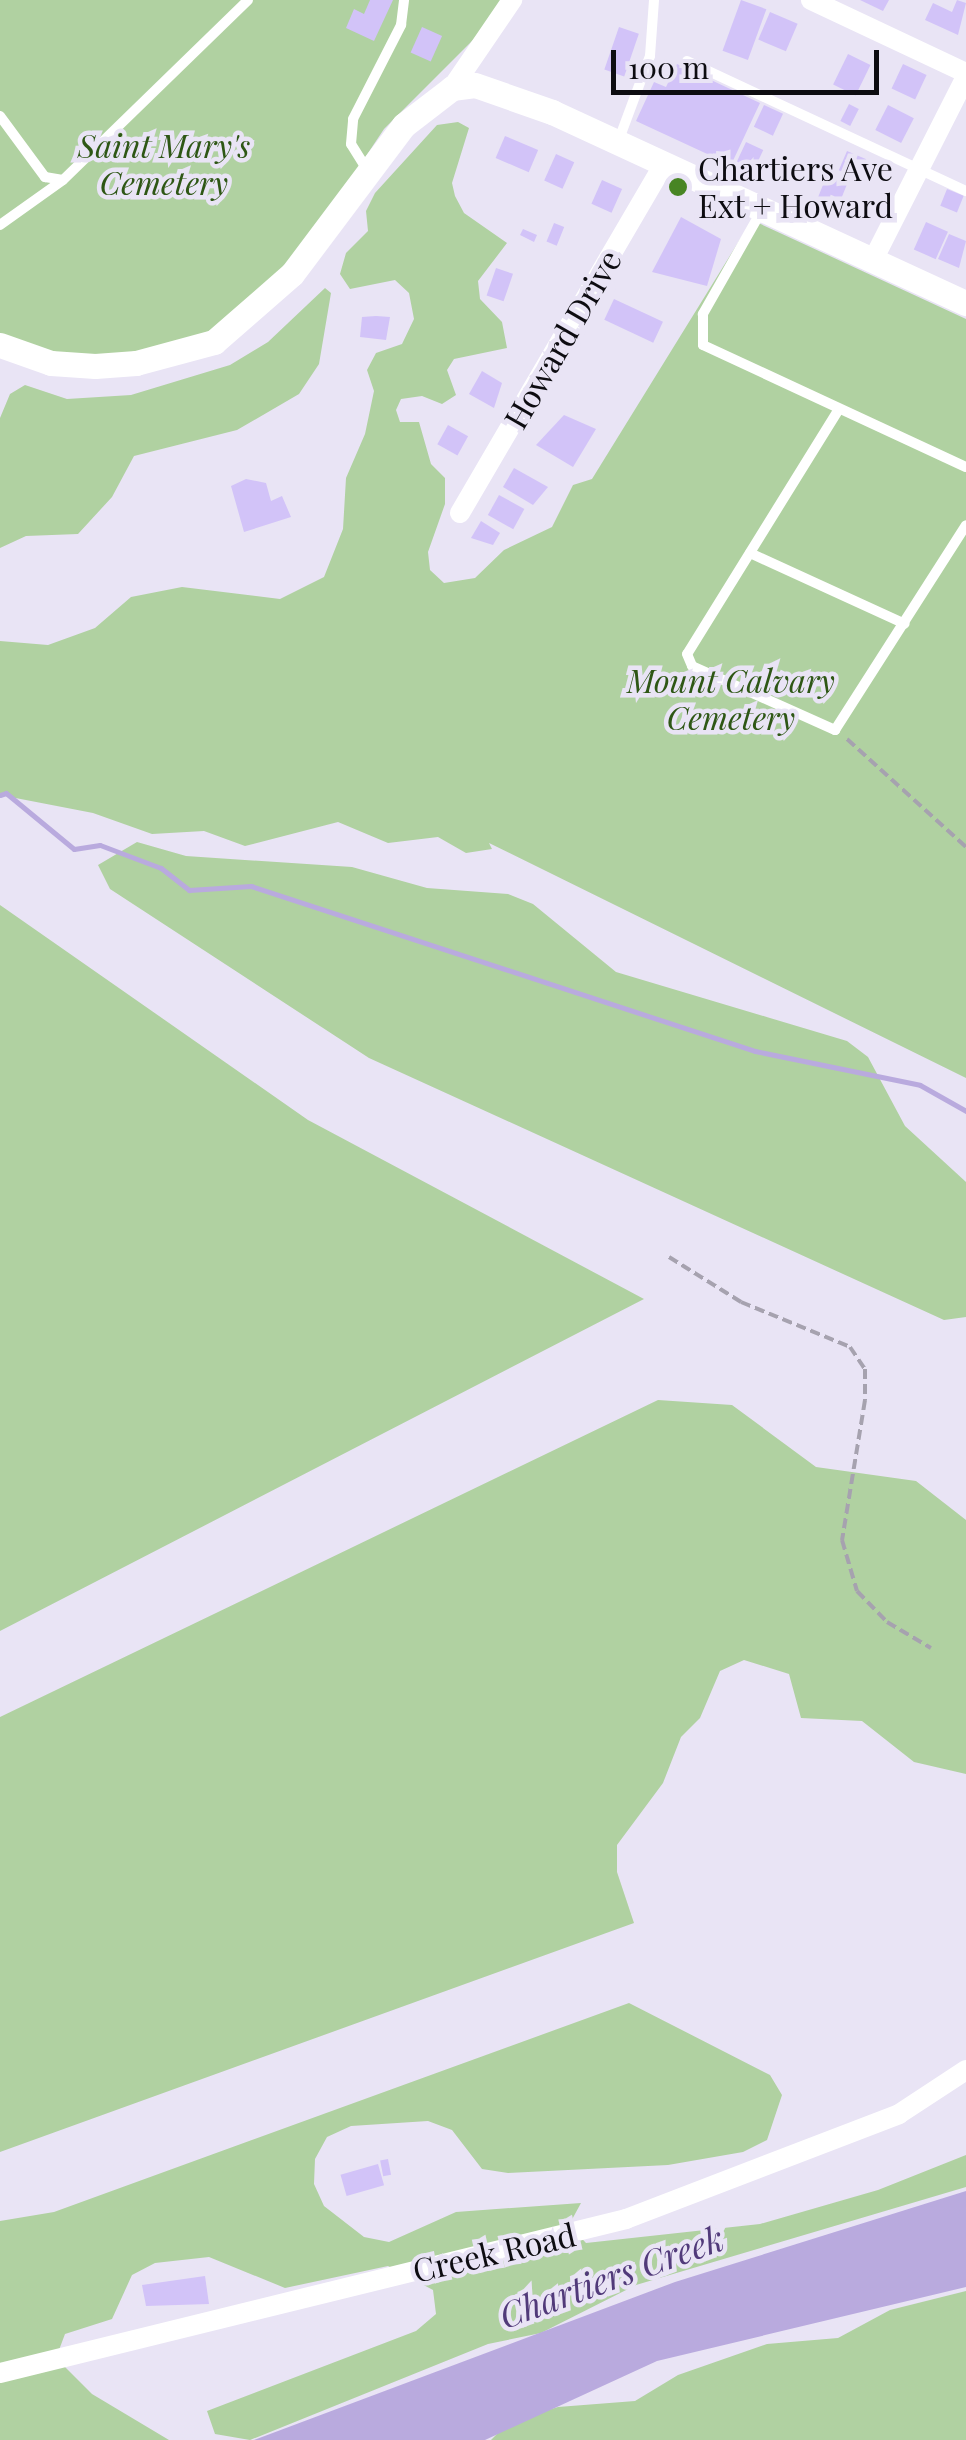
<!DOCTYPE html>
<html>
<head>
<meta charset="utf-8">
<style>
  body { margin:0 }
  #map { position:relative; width:966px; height:2440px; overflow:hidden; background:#e9e4f5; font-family:"Playfair Display",serif }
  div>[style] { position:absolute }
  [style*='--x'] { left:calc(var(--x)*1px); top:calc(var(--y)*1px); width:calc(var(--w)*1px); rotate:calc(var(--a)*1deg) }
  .green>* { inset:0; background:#b0d1a1 }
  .water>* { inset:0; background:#b9aade }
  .stream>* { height:5px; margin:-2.5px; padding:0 2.5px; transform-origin:2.5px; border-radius:2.5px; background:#b9aade }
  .building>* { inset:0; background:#d2c3f8; transform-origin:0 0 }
  .path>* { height:4px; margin-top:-2px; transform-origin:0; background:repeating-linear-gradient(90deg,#a6a2af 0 10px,transparent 0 15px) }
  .service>* { height:10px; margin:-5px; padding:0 5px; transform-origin:5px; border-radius:5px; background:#fff }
  .minor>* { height:20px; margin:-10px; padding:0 10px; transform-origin:10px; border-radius:10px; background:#fff }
  .tertiary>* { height:25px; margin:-12.5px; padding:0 12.5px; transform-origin:12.5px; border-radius:12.5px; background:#fff }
  .dots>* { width:28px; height:28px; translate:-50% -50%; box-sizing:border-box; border:5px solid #e9e4f5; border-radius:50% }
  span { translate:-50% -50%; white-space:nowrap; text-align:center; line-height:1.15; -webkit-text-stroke:9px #e9e4f5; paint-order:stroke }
  .park-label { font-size:32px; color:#2e5715; font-style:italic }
  .poi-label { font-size:32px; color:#0d0c11 }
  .left { translate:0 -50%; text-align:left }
  .street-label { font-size:32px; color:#0d0c11 }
  .water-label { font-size:35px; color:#513a7a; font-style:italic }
  .scale { position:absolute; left:611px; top:50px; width:268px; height:45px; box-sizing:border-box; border:5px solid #0d0c11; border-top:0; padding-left:12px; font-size:30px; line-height:35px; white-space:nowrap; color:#0d0c11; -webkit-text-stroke:8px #e9e4f5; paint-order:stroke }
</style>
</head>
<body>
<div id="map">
  <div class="green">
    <i style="clip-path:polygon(0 0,513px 0,384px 129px,289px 272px,211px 337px,159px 353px,51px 359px,0 338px)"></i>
    <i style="clip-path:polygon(458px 122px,469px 128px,452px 183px,455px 196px,464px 213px,507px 243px,478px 281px,480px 299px,502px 322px,507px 348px,454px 359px,447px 370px,456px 395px,442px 404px,422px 396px,401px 399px,396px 410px,400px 422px,419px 422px,431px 464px,445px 478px,445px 504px,428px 552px,430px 570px,444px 583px,475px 578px,504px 550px,552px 527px,573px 485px,592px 479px,752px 220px,966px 319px,966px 1078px,489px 843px,492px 849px,466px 853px,438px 837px,388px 843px,338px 822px,245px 846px,204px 831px,152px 834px,93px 813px,0 795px,0 641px,48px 645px,95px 628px,131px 597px,182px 587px,280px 599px,324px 577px,343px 529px,346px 478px,365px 434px,374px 391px,367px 370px,376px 353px,402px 344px,414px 319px,409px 293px,395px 280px,350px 289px,340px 274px,346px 253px,368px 231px,366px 211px,375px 193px,437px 125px)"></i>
    <i style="clip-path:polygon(325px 288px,331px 293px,319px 364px,299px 394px,237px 430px,134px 456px,112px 497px,78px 534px,26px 536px,0 548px,0 418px,10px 394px,25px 385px,67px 399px,131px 395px,230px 365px,268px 342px)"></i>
    <i style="clip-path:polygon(137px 842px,186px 856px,352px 867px,427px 888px,508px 894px,533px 904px,616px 972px,847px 1041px,868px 1057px,905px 1126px,966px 1182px,966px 1317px,944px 1320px,369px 1058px,110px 889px,98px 865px)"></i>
    <i style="clip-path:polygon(0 905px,308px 1120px,644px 1299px,0 1631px)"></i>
    <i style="clip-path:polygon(658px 1400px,732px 1405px,816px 1467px,916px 1481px,966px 1520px,966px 1774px,914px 1762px,862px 1721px,801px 1718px,789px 1674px,744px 1660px,720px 1671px,700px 1718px,681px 1737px,663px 1783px,617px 1845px,617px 1872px,634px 1923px,0 2152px,0 1717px)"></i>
    <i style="clip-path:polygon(629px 2003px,770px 2075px,782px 2095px,767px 2140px,743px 2152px,668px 2165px,508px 2173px,482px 2169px,452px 2130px,428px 2121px,351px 2126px,327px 2137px,315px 2159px,314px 2184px,324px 2206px,364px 2237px,389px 2242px,456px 2212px,581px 2203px,569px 2225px,586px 2243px,760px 2224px,878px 2190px,966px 2155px,966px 2187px,636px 2285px,541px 2333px,488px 2344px,250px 2440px,215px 2434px,207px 2411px,416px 2331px,436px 2314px,433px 2290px,388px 2266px,285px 2288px,209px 2257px,155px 2263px,132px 2275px,112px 2319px,65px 2334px,56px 2358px,92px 2394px,169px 2440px,0 2440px,0 2221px,54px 2212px)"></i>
    <i style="clip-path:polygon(966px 2291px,966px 2440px,491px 2440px,509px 2422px,558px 2407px,635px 2401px,678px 2375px,767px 2344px,838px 2338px,890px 2310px)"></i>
  </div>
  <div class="water">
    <i style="clip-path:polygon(966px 2191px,966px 2287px,657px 2361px,485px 2440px,254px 2440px,675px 2282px)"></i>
  </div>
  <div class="stream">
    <i style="--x:0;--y:795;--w:6;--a:-18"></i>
    <i style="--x:6;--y:793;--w:88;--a:39.5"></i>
    <i style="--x:74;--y:849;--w:26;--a:-9"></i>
    <i style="--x:100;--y:845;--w:65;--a:20.7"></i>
    <i style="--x:161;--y:868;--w:36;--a:38"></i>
    <i style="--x:189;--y:890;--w:62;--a:-3.7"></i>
    <i style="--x:251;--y:886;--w:530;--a:18.13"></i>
    <i style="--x:755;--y:1051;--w:168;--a:11.6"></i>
    <i style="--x:920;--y:1085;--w:53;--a:29.5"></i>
  </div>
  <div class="building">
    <i style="clip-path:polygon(370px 0,393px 0,374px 41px,346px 28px,354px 9px,364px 14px)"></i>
    <i style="left:741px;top:0;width:27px;height:54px;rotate:20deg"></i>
    <i style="clip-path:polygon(860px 0,889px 0,883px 11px)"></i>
    <i style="clip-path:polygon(957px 0,966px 3px,958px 35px,925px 20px,933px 3px,952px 12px)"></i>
    <i style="left:770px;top:12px;width:30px;height:30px;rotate:23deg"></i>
    <i style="left:422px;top:27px;width:22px;height:28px;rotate:24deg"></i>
    <i style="left:619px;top:27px;width:21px;height:45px;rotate:19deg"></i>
    <i style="left:848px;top:54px;width:25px;height:34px;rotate:26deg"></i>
    <i style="clip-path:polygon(677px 64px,760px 103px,731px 165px,636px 121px,654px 82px,666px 87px)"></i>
    <i style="left:903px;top:64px;width:26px;height:27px;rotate:25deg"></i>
    <i style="left:849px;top:104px;width:11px;height:19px;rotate:27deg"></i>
    <i style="left:764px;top:105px;width:21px;height:24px;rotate:25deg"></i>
    <i style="left:888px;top:105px;width:29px;height:28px;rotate:27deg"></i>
    <i style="left:505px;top:136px;width:36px;height:24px;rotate:23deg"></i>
    <i style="left:746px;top:142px;width:19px;height:32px;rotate:25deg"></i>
    <i style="left:847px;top:151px;width:21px;height:21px;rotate:23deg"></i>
    <i style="left:556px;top:154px;width:20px;height:29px;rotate:24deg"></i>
    <i style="left:827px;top:175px;width:22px;height:29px;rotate:22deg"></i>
    <i style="left:602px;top:180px;width:22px;height:26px;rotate:24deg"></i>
    <i style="left:947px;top:189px;width:18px;height:18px;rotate:22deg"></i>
    <i style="clip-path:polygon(681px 217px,721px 239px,707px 286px,652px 272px)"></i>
    <i style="left:926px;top:222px;width:24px;height:30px;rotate:24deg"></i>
    <i style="left:554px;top:223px;width:11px;height:20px;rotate:22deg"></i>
    <i style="clip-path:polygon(523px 229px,537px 235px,534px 242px,520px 235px)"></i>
    <i style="clip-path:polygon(949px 234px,966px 241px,959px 268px,938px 259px)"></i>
    <i style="left:496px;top:268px;width:18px;height:29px;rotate:19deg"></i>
    <i style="left:614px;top:299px;width:54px;height:23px;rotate:25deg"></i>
    <i style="clip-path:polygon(376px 316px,390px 317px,386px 340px,360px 337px,362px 317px)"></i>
    <i style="clip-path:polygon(482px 371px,502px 383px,494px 408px,469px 394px)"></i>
    <i style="clip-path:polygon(564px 415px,596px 429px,573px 467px,536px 445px)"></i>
    <i style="left:448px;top:425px;width:23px;height:22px;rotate:29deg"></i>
    <i style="clip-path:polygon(514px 468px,548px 487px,533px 505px,503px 487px)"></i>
    <i style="clip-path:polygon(246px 479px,266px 483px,271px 501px,282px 496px,291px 517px,244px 532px,231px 486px)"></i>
    <i style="left:499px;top:495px;width:29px;height:23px;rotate:29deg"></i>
    <i style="clip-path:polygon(481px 521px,500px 533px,493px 545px,471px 538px)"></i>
    <i style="left:388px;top:2159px;width:16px;height:8px;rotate:79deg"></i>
    <i style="left:378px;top:2164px;width:22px;height:39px;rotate:74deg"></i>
    <i style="clip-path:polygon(205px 2276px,209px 2304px,146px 2306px,142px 2285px)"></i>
  </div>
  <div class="path">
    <i style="--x:847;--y:739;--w:161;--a:42.2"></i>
    <i style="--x:669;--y:1257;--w:85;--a:32"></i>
    <i style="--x:741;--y:1302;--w:118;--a:22.4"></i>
    <i style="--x:850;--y:1347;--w:27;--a:56"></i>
    <i style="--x:865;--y:1369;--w:31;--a:90"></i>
    <i style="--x:865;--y:1400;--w:142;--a:99.3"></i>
    <i style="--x:842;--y:1540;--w:53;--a:73.6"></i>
    <i style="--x:857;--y:1591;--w:43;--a:45.9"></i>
    <i style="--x:887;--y:1622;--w:51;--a:30.6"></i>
  </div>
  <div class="service">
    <i style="--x:687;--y:61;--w:308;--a:25"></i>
    <i style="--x:0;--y:116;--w:76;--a:53.6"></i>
    <i style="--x:45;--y:177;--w:18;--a:9"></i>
    <i style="--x:63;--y:180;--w:258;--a:-44.2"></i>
    <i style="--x:618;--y:142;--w:92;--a:-69.6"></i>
    <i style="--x:650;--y:56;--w:56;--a:-85.9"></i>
    <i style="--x:366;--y:168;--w:28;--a:-122"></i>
    <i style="--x:351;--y:144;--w:25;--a:-85"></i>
    <i style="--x:353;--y:119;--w:106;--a:-62.9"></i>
    <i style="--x:401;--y:25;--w:25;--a:-83"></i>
    <i style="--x:762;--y:210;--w:120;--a:119.6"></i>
    <i style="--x:703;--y:314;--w:31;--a:90"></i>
    <i style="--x:703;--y:345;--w:290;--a:24.9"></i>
    <i style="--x:0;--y:225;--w:77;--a:-35.5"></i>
    <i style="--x:839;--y:409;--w:288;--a:121.8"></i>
    <i style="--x:687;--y:654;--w:13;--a:67"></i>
    <i style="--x:692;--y:666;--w:157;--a:24.1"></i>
    <i style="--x:835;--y:730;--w:243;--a:-57.4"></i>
    <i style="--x:750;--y:553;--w:170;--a:24.6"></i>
  </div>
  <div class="minor">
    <i style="--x:811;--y:0;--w:171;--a:25.2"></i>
    <i style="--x:452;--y:88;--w:107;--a:-55.7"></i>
    <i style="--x:872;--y:262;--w:208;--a:-63.1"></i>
    <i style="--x:460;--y:513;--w:404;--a:-59.7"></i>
    <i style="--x:0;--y:2373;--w:645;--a:-13.82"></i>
    <i style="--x:626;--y:2219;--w:292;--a:-21"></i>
    <i style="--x:899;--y:2114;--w:80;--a:-33.3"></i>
  </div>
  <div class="tertiary">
    <i style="--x:0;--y:345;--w:54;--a:19.4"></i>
    <i style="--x:51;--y:363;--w:44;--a:3.9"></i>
    <i style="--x:95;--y:366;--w:41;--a:-4.2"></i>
    <i style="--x:136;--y:363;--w:81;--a:-15.1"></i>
    <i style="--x:214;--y:342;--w:103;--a:-41.1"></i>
    <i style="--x:292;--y:274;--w:186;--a:-53.1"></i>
    <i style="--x:404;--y:125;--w:61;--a:-37.6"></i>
    <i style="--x:452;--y:88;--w:23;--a:-7"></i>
    <i style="--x:475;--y:85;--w:82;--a:19.3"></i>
    <i style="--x:552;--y:112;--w:456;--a:24.8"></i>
  </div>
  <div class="dots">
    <i style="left:678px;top:187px;background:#488524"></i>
  </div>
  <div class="park-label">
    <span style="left:164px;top:164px">Saint Mary's<br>Cemetery</span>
    <span style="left:731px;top:699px">Mount Calvary<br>Cemetery</span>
  </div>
  <div class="poi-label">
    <span class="left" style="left:698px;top:187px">Chartiers Ave<br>Ext + Howard</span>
  </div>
  <div class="street-label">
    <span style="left:562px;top:339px;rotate:-60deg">Howard Drive</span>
    <span style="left:494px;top:2252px;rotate:-13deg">Creek Road</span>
  </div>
  <div class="water-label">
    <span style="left:611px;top:2276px;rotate:-20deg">Chartiers Creek</span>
  </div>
  <div class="scale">100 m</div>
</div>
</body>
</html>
